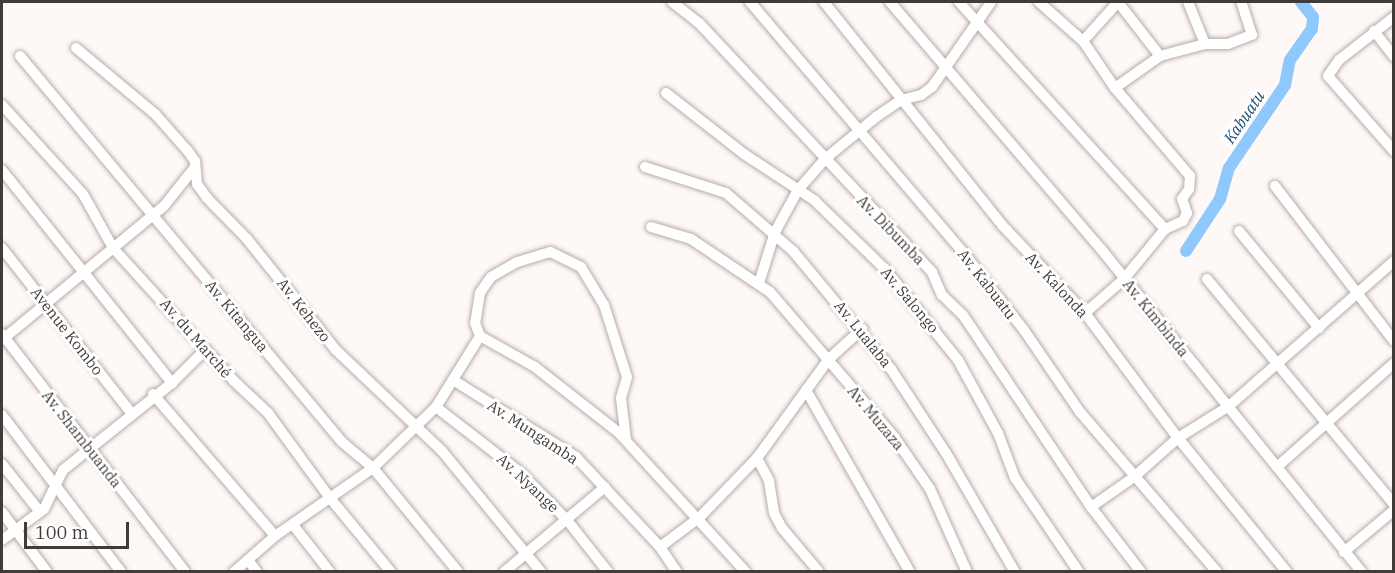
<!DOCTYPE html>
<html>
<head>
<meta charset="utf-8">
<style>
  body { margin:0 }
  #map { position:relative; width:1395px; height:573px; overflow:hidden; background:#fef9f7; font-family:"IBM Plex Serif",serif }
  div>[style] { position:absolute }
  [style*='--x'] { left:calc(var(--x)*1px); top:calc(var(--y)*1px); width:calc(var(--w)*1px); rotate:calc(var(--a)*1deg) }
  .river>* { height:12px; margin:-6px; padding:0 6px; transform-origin:6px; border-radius:6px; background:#8ec8fd }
  .roads { filter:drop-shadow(0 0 2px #b7aca6) drop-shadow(0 0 2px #b7aca6) }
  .minor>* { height:10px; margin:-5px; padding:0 5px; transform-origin:5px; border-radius:5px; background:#fff }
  span { translate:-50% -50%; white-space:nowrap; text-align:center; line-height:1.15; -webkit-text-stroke:6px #fff; paint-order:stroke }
  .street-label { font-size:15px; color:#413c39 }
  .water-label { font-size:16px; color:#184d77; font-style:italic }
  .frame { position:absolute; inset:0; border:3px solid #413c39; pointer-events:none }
  .scale { position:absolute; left:24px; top:522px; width:105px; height:27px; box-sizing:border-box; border:3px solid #413c39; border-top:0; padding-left:8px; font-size:18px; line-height:21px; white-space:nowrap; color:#413c39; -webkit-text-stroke:4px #fff; paint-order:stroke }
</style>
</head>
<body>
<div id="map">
  <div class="river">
    <i style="--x:1186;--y:251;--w:62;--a:-56.8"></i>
    <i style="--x:1220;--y:199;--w:32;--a:-74"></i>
    <i style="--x:1229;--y:168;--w:100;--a:-56"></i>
    <i style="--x:1285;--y:85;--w:25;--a:-79"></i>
    <i style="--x:1290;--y:60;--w:38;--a:-55"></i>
    <i style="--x:1312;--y:29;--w:12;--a:-85"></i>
    <i style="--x:1313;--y:17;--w:19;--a:-129"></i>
  </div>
  <div class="roads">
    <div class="minor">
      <i style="--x:672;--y:2;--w:34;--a:38"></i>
      <i style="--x:699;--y:23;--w:341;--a:46.9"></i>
      <i style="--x:932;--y:272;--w:25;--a:67"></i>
      <i style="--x:942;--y:295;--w:29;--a:44"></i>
      <i style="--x:963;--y:315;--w:231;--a:56.3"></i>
      <i style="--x:1091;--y:507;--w:82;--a:52.4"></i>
      <i style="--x:750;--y:2;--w:328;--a:49.6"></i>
      <i style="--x:963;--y:252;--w:99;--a:52"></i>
      <i style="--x:1024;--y:330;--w:99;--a:55.7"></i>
      <i style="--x:1080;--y:412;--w:211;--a:49.4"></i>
      <i style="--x:824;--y:2;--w:285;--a:51.4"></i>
      <i style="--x:1002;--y:225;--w:121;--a:46.7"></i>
      <i style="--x:1085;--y:313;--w:156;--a:53.4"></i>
      <i style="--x:1178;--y:438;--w:173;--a:50.9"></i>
      <i style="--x:890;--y:2;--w:325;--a:49.5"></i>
      <i style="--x:1101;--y:249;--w:415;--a:51.1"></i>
      <i style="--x:959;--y:2;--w:307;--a:47.8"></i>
      <i style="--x:1039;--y:2;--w:59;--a:41.6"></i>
      <i style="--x:1083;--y:41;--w:57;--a:55.8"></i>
      <i style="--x:1115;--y:88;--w:116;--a:49.6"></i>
      <i style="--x:1190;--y:176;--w:13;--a:94"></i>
      <i style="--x:1189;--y:189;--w:12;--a:125"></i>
      <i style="--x:1182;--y:199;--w:15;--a:70"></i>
      <i style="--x:1187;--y:213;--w:9;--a:117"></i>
      <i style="--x:1183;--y:221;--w:20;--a:156"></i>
      <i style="--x:1165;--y:229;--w:65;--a:129.4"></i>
      <i style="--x:1124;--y:279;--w:52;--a:138.9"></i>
      <i style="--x:1188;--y:2;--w:45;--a:68"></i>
      <i style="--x:1394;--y:17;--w:70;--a:142"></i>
      <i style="--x:1339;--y:60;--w:19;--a:125"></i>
      <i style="--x:1328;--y:76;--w:100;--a:48.7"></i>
      <i style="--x:1374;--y:31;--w:33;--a:52"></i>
      <i style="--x:1083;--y:41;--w:52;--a:-48.1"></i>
      <i style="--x:1118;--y:2;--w:68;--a:52.1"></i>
      <i style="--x:76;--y:48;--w:104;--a:39.9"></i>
      <i style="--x:156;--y:115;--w:47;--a:48.5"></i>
      <i style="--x:187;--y:150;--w:14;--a:54"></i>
      <i style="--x:195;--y:161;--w:23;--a:85"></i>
      <i style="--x:197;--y:184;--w:17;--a:54"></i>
      <i style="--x:207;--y:198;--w:57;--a:45.7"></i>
      <i style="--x:247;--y:239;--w:142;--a:51.3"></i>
      <i style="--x:336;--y:350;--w:146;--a:43.6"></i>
      <i style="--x:442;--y:451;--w:156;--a:50.7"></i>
      <i style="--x:20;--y:56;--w:503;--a:50.17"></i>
      <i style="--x:342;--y:442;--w:40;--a:40"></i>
      <i style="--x:373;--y:468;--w:134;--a:50.7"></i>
      <i style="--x:1115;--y:88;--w:55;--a:-35.4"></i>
      <i style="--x:1160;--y:56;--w:47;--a:-14.9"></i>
      <i style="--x:1205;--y:44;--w:23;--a:0"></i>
      <i style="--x:1228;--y:44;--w:26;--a:-21"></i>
      <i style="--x:1252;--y:35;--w:35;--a:-108"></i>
      <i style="--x:666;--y:93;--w:99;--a:38"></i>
      <i style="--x:744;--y:154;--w:84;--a:33.3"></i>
      <i style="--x:814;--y:200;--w:98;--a:44.2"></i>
      <i style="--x:884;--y:268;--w:118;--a:51.2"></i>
      <i style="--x:958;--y:360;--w:83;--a:61.3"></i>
      <i style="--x:998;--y:433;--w:48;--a:69.3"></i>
      <i style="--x:1015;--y:478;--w:114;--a:55.8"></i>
      <i style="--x:2;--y:105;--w:120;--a:47.7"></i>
      <i style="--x:83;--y:194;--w:62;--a:60.9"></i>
      <i style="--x:113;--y:248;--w:180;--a:47.7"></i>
      <i style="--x:234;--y:381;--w:47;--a:43.3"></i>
      <i style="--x:268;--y:413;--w:105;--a:53.9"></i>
      <i style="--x:330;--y:498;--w:96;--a:50.5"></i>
      <i style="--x:645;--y:167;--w:85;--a:17.8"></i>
      <i style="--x:726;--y:193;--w:89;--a:40.9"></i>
      <i style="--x:793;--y:251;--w:153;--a:50.3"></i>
      <i style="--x:891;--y:369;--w:100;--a:56.8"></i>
      <i style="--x:946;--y:453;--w:138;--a:59.9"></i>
      <i style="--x:2;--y:170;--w:273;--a:51.4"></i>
      <i style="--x:1275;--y:186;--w:195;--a:52.5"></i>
      <i style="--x:651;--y:227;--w:42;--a:16.7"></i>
      <i style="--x:691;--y:239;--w:95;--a:33.9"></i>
      <i style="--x:770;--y:292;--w:192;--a:49.4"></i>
      <i style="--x:895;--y:438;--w:62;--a:55.5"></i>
      <i style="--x:930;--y:489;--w:91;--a:66"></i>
      <i style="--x:1239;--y:231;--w:126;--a:50.5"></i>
      <i style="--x:2;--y:248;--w:211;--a:51.9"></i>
      <i style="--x:1207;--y:279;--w:293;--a:50.3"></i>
      <i style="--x:759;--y:283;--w:53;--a:-72.6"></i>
      <i style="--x:775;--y:232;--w:48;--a:-61.3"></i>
      <i style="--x:798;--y:190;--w:41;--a:-48.9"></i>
      <i style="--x:825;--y:159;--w:66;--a:-39.5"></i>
      <i style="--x:876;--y:117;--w:30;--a:-34"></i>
      <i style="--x:901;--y:100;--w:21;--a:-14"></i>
      <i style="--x:921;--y:95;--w:14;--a:-36"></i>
      <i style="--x:932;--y:87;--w:103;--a:-55.2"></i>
      <i style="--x:2;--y:334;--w:300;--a:52.4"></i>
      <i style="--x:2;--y:340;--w:210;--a:-39.6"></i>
      <i style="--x:164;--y:206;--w:50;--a:-51.5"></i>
      <i style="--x:453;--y:380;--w:145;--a:32"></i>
      <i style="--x:576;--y:457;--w:123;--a:47"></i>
      <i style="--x:660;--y:547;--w:30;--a:56"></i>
      <i style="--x:806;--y:390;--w:210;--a:60.3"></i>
      <i style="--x:153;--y:394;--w:187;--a:49.3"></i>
      <i style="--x:436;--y:407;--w:108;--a:37.8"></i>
      <i style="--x:521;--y:473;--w:66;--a:45.6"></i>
      <i style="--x:567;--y:520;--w:66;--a:51.7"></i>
      <i style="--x:2;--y:415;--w:197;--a:52.8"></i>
      <i style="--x:626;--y:440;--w:42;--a:-96.8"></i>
      <i style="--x:621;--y:398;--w:22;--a:-74"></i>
      <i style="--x:627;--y:377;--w:76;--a:-107.7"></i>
      <i style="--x:604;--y:305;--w:44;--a:-121.2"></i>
      <i style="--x:581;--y:267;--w:34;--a:-154"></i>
      <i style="--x:550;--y:252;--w:34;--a:163"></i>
      <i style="--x:517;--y:262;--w:30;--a:150"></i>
      <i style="--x:491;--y:277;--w:19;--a:125"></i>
      <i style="--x:480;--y:293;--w:30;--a:99"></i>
      <i style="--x:475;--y:323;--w:14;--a:69"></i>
      <i style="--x:480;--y:336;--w:63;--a:29.4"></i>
      <i style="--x:535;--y:367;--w:105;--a:38.1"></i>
      <i style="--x:618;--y:432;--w:190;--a:47.6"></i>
      <i style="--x:757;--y:458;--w:26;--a:62"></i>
      <i style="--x:769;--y:481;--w:32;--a:81"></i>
      <i style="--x:774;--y:513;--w:17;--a:62"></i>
      <i style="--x:782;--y:528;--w:57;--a:49.9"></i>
      <i style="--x:2;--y:464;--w:61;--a:51.6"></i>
      <i style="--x:1277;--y:467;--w:157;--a:-41.6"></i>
      <i style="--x:1091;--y:507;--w:52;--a:-34.9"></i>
      <i style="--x:1134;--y:477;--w:59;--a:-41.6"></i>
      <i style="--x:1178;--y:438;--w:60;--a:-32.1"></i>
      <i style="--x:1229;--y:406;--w:220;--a:-41.3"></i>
      <i style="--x:2;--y:512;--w:75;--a:53.1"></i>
      <i style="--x:294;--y:526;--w:58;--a:52"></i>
      <i style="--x:2;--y:540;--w:52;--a:-36.4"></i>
      <i style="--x:44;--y:509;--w:43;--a:-64"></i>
      <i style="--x:63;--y:470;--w:139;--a:-38.6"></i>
      <i style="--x:172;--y:383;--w:47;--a:-45"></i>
      <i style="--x:660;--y:547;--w:50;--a:-36.9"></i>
      <i style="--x:700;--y:517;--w:82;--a:-46"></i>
      <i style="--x:757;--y:458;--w:122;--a:-54"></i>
      <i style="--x:829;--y:359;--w:45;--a:-42.3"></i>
      <i style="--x:1344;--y:552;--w:65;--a:-40"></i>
      <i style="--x:248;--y:560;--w:15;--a:53"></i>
      <i style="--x:234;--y:572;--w:55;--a:-41.3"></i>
      <i style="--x:275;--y:536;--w:119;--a:-34.8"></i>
      <i style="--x:373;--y:468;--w:88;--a:-44.1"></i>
      <i style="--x:436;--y:407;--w:84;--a:-58.2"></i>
      <i style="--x:504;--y:572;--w:132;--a:-40.1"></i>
    </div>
  </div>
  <div class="street-label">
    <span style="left:891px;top:230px;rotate:46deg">Av. Dibumba</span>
    <span style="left:987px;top:284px;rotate:52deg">Av. Kabuatu</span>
    <span style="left:1057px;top:285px;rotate:47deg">Av. Kalonda</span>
    <span style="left:910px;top:300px;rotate:50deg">Av. Salongo</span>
    <span style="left:304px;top:310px;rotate:52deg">Av. Kehezo</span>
    <span style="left:237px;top:316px;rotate:50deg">Av. Kitangua</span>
    <span style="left:1156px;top:318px;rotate:51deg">Av. Kimbinda</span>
    <span style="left:67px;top:331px;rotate:52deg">Avenue Kombo</span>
    <span style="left:863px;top:334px;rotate:51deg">Av. Lualaba</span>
    <span style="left:196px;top:338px;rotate:49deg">Av. du Marché</span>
    <span style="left:876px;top:418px;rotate:50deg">Av. Muzaza</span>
    <span style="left:533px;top:432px;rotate:33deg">Av. Mungamba</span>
    <span style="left:82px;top:439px;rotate:52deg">Av. Shambuanda</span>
    <span style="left:528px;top:483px;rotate:43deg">Av. Nyange</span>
  </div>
  <div class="water-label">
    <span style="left:1244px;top:117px;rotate:-56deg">Kabuatu</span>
  </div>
  <div class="frame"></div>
  <div class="scale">100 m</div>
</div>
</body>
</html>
